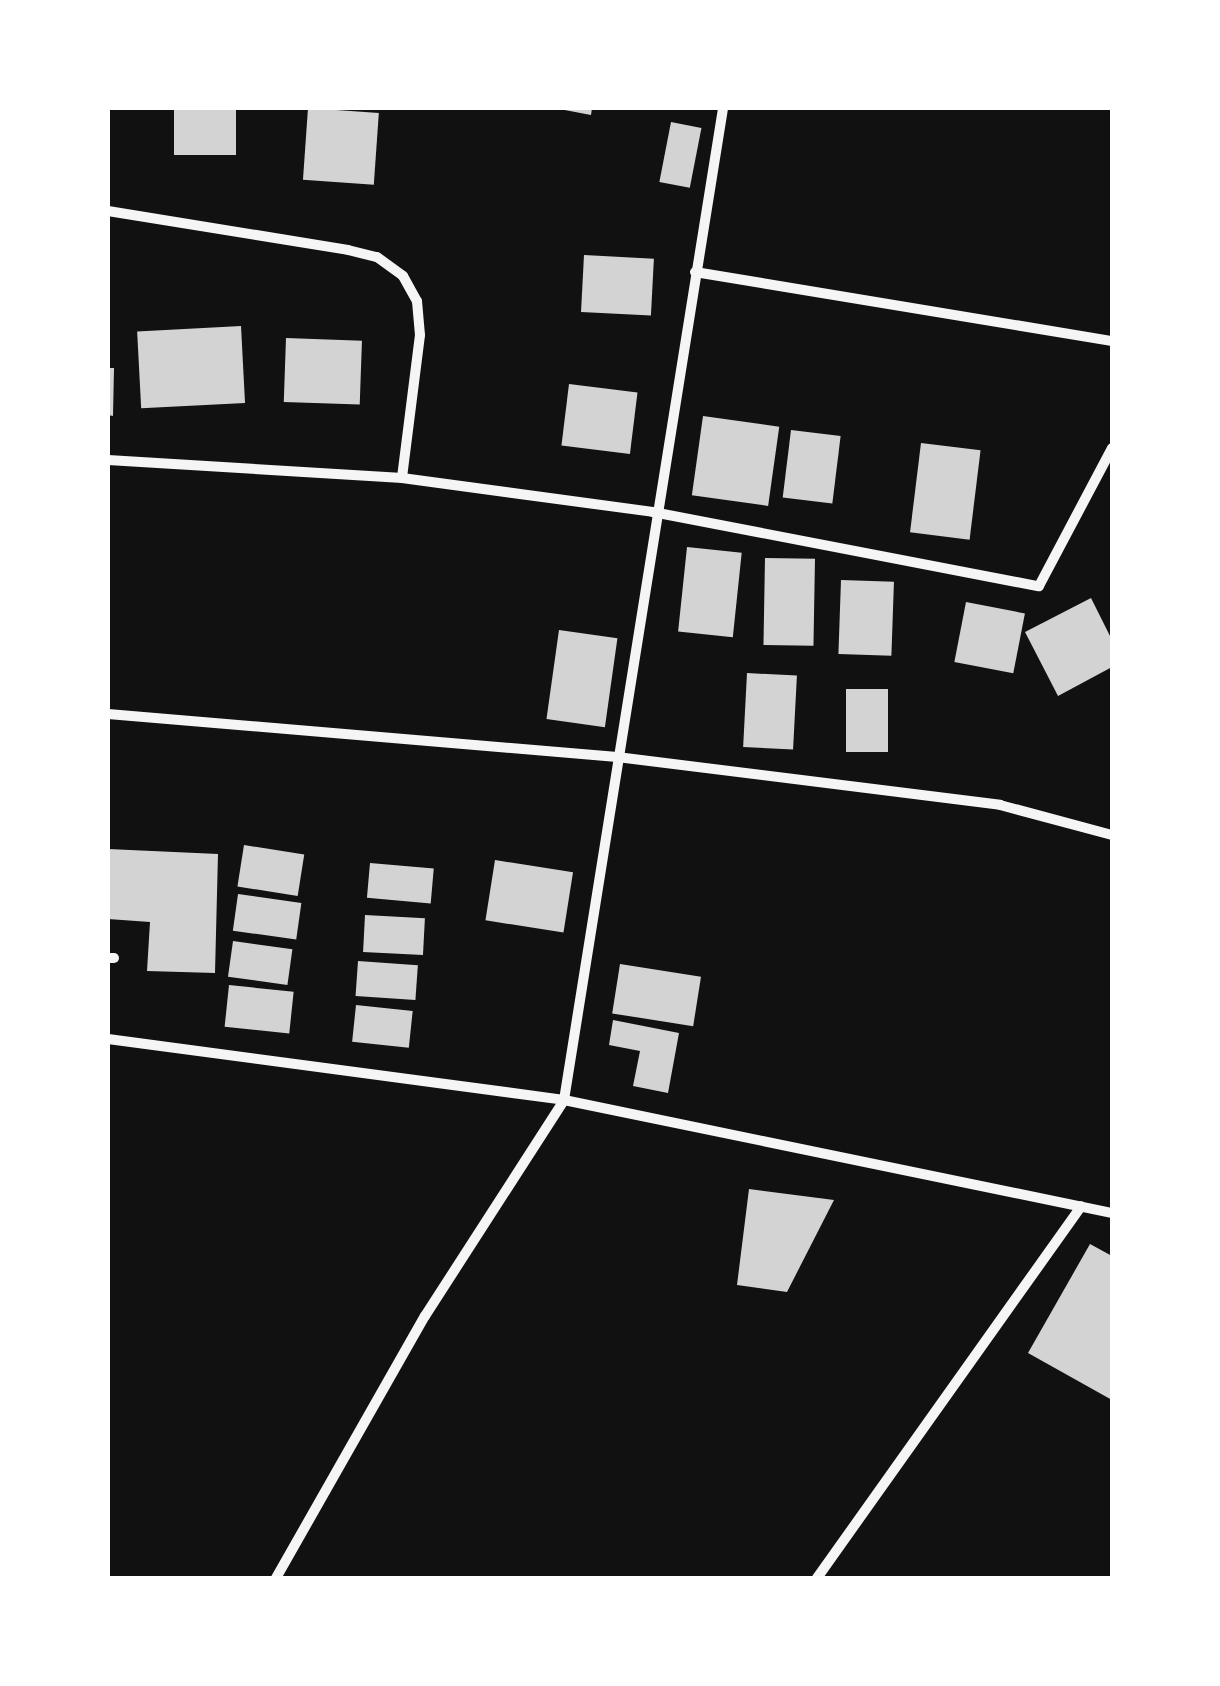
<!DOCTYPE html>
<html>
<head>
<meta charset="utf-8">
<style>
  body { margin:0 }
  #map { position:relative; width:1220px; height:1686px; overflow:hidden; background:#111; font-family:Figtree,sans-serif }
  div>[style] { position:absolute }
  [style*='--x'] { left:calc(var(--x)*1px); top:calc(var(--y)*1px); width:calc(var(--w)*1px); rotate:calc(var(--a)*1deg) }
  .building>* { inset:0; background:#d3d3d3; transform-origin:0 0 }
  .minor>* { height:10px; margin:-5px; padding:0 5px; transform-origin:5px; border-radius:5px; background:#f5f5f5 }
  span { translate:-50% -50%; white-space:nowrap; text-align:center; line-height:1.15; -webkit-text-stroke:8px #fff; paint-order:stroke }
  .frame { position:absolute; inset:0; border:110px solid #fff; pointer-events:none }
</style>
</head>
<body>
<div id="map">
  <div class="building">
    <i style="left:174px;top:108px;width:62px;height:47px"></i>
    <i style="left:308px;top:108px;width:71px;height:72px;rotate:4deg"></i>
    <i style="clip-path:polygon(554px 108px,592px 108px,591px 115px)"></i>
    <i style="left:671px;top:122px;width:31px;height:61px;rotate:11deg"></i>
    <i style="left:584px;top:255px;width:70px;height:57px;rotate:3deg"></i>
    <i style="left:241px;top:326px;width:77px;height:104px;rotate:87deg"></i>
    <i style="left:286px;top:338px;width:76px;height:64px;rotate:2deg"></i>
    <i style="clip-path:polygon(108px 368px,114px 368px,113px 416px,108px 415px)"></i>
    <i style="left:569px;top:384px;width:69px;height:62px;rotate:7deg"></i>
    <i style="left:703px;top:416px;width:77px;height:80px;rotate:8deg"></i>
    <i style="left:791px;top:430px;width:50px;height:68px;rotate:7deg"></i>
    <i style="left:921px;top:443px;width:60px;height:90px;rotate:7deg"></i>
    <i style="left:687px;top:547px;width:55px;height:85px;rotate:6deg"></i>
    <i style="left:765px;top:558px;width:50px;height:87px;rotate:1deg"></i>
    <i style="left:841px;top:580px;width:53px;height:74px;rotate:2deg"></i>
    <i style="clip-path:polygon(1091px 598px,1112px 640px,1112px 667px,1058px 696px,1025px 632px)"></i>
    <i style="left:966px;top:602px;width:60px;height:61px;rotate:11deg"></i>
    <i style="left:559px;top:630px;width:59px;height:90px;rotate:8deg"></i>
    <i style="left:747px;top:673px;width:50px;height:74px;rotate:3deg"></i>
    <i style="left:846px;top:689px;width:42px;height:63px"></i>
    <i style="left:244px;top:845px;width:61px;height:42px;rotate:9deg"></i>
    <i style="clip-path:polygon(108px 849px,218px 854px,215px 973px,147px 971px,150px 922px,108px 919px)"></i>
    <i style="left:495px;top:860px;width:79px;height:61px;rotate:9deg"></i>
    <i style="left:370px;top:863px;width:64px;height:35px;rotate:5deg"></i>
    <i style="left:238px;top:894px;width:64px;height:37px;rotate:8deg"></i>
    <i style="left:365px;top:915px;width:60px;height:37px;rotate:3deg"></i>
    <i style="left:233px;top:941px;width:60px;height:36px;rotate:8deg"></i>
    <i style="left:358px;top:961px;width:60px;height:35px;rotate:4deg"></i>
    <i style="left:620px;top:964px;width:82px;height:50px;rotate:9deg"></i>
    <i style="left:229px;top:985px;width:65px;height:42px;rotate:6deg"></i>
    <i style="left:356px;top:1005px;width:57px;height:37px;rotate:6deg"></i>
    <i style="clip-path:polygon(613px 1020px,679px 1033px,668px 1093px,633px 1086px,640px 1051px,609px 1045px)"></i>
    <i style="clip-path:polygon(749px 1189px,834px 1200px,787px 1292px,737px 1285px)"></i>
    <i style="clip-path:polygon(1090px 1244px,1112px 1256px,1112px 1400px,1028px 1353px)"></i>
  </div>
  <div class="minor">
    <i style="--x:108;--y:211;--w:243;--a:9.2"></i>
    <i style="--x:348;--y:250;--w:30;--a:14"></i>
    <i style="--x:377;--y:257;--w:32;--a:36"></i>
    <i style="--x:403;--y:276;--w:29;--a:61"></i>
    <i style="--x:417;--y:301;--w:34;--a:85"></i>
    <i style="--x:420;--y:335;--w:144;--a:97.2"></i>
    <i style="--x:695;--y:272;--w:423;--a:9.4"></i>
    <i style="--x:108;--y:460;--w:295;--a:3.5"></i>
    <i style="--x:402;--y:478;--w:253;--a:7.7"></i>
    <i style="--x:653;--y:512;--w:393;--a:10.9"></i>
    <i style="--x:1039;--y:586;--w:156;--a:-62.1"></i>
    <i style="--x:108;--y:714;--w:511;--a:4.83"></i>
    <i style="--x:617;--y:757;--w:386;--a:7.1"></i>
    <i style="--x:1000;--y:805;--w:116;--a:15"></i>
    <i style="--x:108;--y:958;--w:6;--a:0"></i>
    <i style="--x:108;--y:1039;--w:460;--a:7.6"></i>
    <i style="--x:564;--y:1100;--w:560;--a:11.65"></i>
    <i style="--x:276;--y:1578;--w:301;--a:-60.4"></i>
    <i style="--x:425;--y:1316;--w:257;--a:-57.2"></i>
    <i style="--x:564;--y:1100;--w:1005;--a:-80.89"></i>
    <i style="--x:817;--y:1578;--w:456;--a:-54.6"></i>
  </div>
  <div class="frame"></div>
</div>
</body>
</html>
